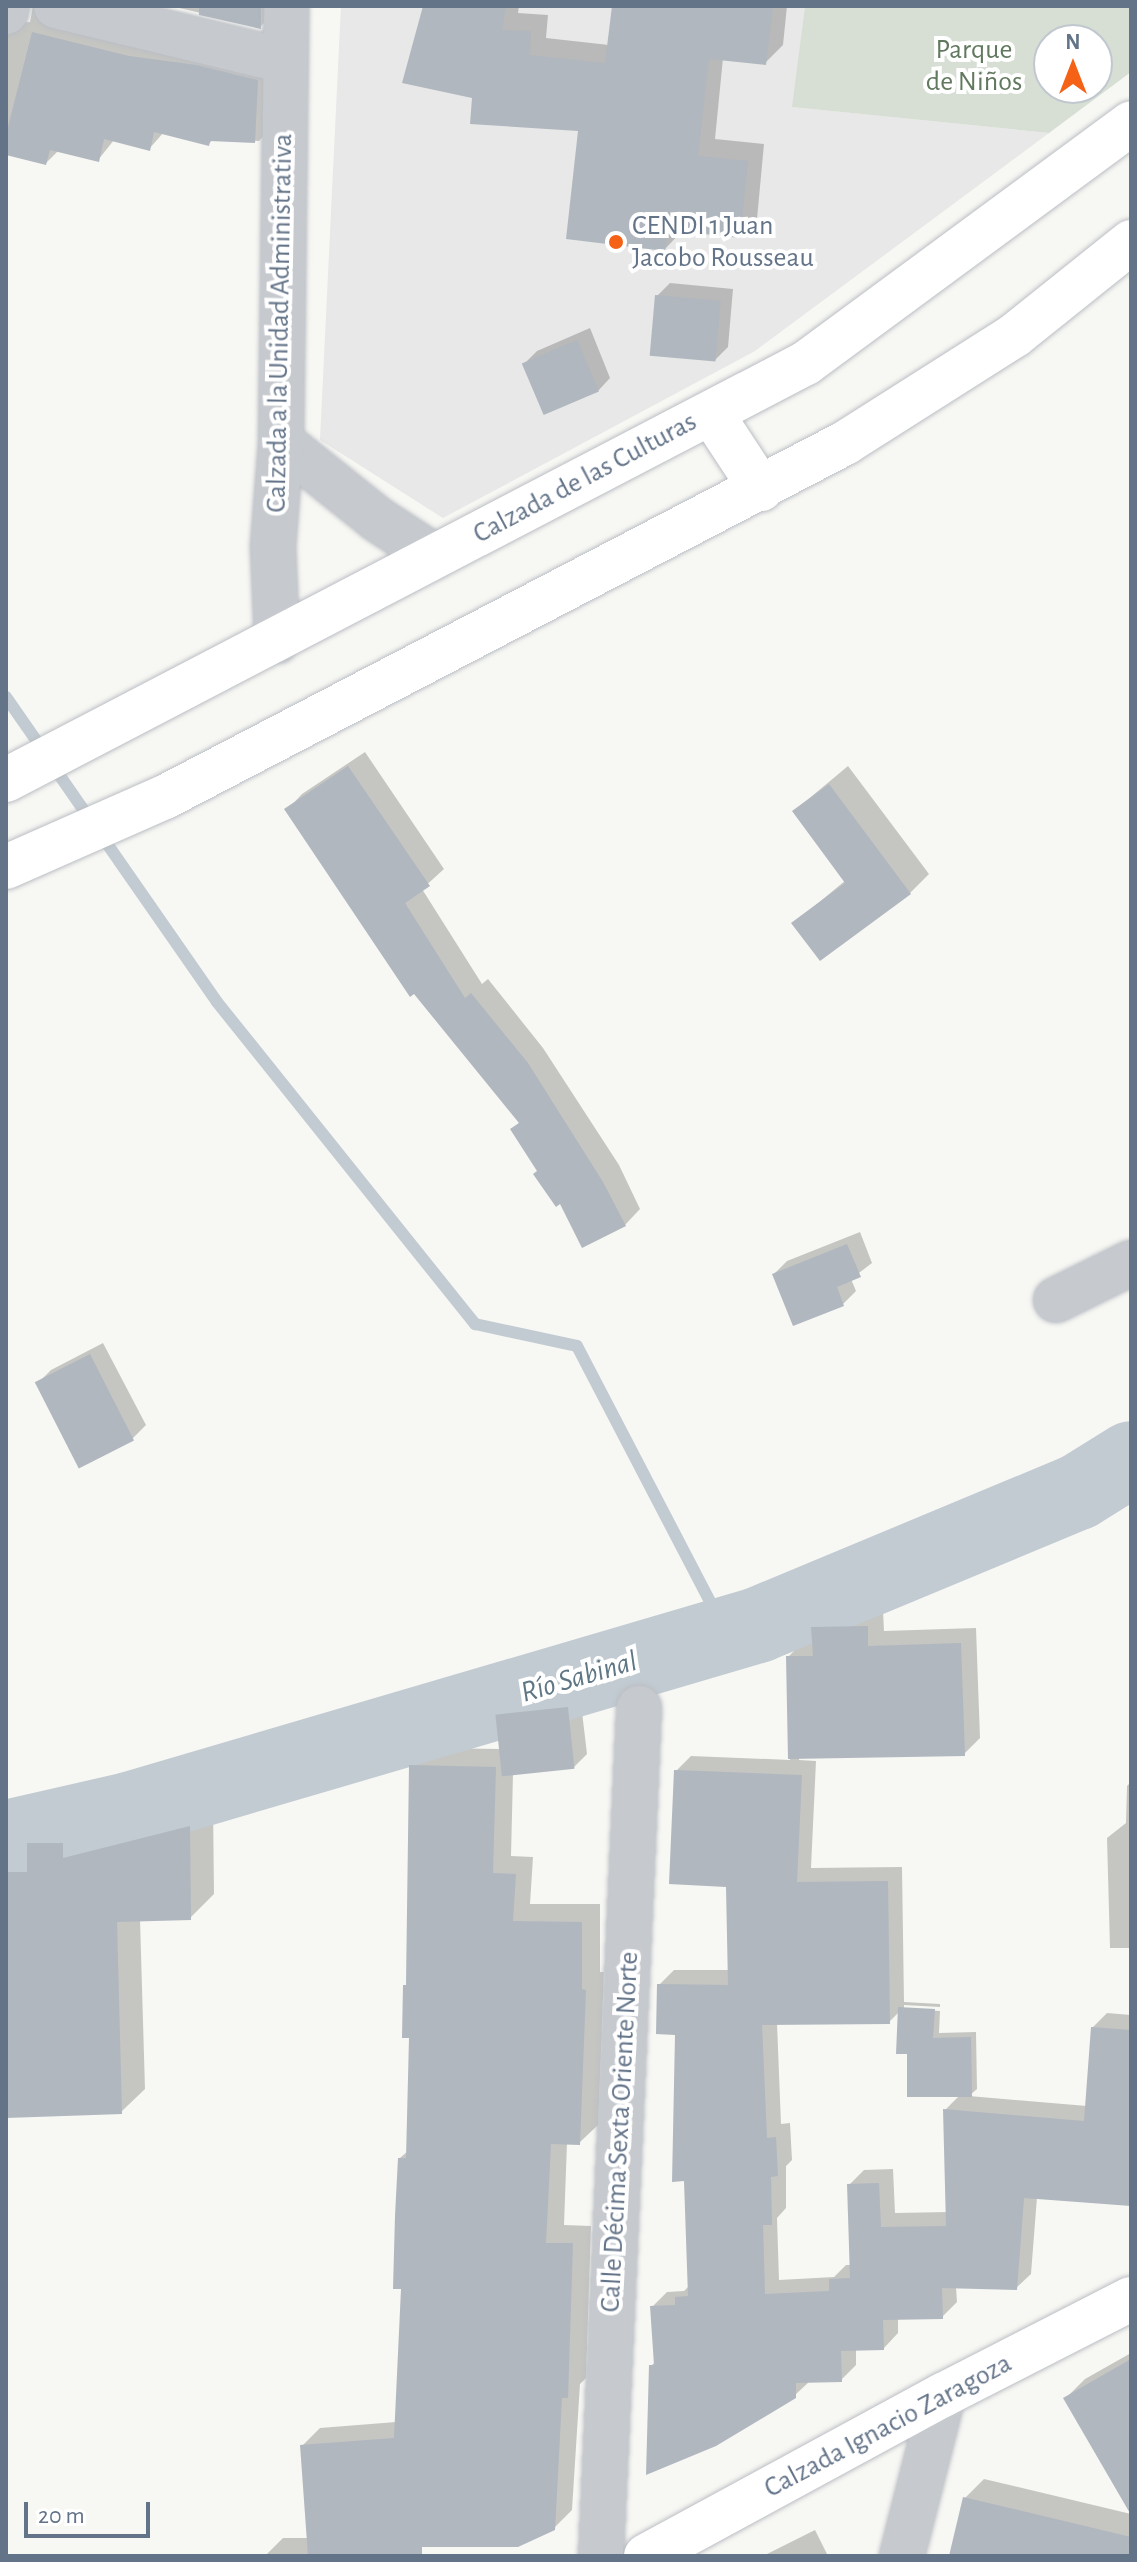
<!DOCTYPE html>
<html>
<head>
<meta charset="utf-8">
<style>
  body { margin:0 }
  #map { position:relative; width:1137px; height:2562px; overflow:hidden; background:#f7f7f3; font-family:"Alegreya Sans",sans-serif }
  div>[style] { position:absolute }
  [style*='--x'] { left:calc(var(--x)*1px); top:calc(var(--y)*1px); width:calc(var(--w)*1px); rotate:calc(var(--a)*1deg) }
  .built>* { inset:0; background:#e7e8e7 }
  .green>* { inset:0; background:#d7dfd4 }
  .shadow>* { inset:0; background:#0003 }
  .stream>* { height:12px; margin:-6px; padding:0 6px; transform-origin:6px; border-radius:6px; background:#c2cbd2 }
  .river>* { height:76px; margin:-38px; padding:0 38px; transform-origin:38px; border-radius:38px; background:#c2cbd2 }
  .building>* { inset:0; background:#b0b7bf; transform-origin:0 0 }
  .roads { filter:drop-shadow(0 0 2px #babec4) drop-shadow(0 0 2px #babec4) }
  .street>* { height:44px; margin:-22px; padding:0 22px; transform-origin:22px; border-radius:22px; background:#c6c9ce }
  .secondary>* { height:44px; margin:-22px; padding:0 22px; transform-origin:22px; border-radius:22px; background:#fff }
  .dots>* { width:22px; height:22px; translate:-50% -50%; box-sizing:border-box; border:4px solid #fff; border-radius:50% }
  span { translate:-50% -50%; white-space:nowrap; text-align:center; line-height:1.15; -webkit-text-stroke:8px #fff; paint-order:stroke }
  .park-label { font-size:28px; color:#61795e }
  .poi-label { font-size:28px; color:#637388 }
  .left { translate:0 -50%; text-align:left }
  .street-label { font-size:28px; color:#637388 }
  .water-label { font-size:30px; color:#5f7684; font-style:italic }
  .frame { position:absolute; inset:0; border:8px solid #637388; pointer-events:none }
  .north { position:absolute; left:1033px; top:24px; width:80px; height:80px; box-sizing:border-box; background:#fff; border:2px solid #c1c7cf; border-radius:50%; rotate:0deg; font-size:22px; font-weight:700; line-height:32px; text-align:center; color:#637388 }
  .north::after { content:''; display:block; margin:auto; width:28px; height:36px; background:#f56215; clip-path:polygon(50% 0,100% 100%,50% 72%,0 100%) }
  .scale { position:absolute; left:24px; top:2502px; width:126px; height:36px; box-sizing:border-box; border:4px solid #637388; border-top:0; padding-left:10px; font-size:24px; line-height:28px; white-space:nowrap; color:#637388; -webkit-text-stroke:6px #fff; paint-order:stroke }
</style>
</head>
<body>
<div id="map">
  <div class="built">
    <i style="clip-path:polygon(341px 6px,805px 6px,793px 107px,1049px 133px,755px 351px,443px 518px,320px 440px)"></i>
  </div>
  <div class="green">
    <i style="clip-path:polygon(evenodd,805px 6px,1131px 6px,1131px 72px,1049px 133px,792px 107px,805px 6px,1049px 40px,1097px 40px,1097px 88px,1049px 88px,1049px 40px)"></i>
  </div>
  <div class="shadow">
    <i style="clip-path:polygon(33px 6px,50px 6px,274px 67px,273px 126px,259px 141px,213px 139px,209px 144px,164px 132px,149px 149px,114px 140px,98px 160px,59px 150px,46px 163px,6px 153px,6px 18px,16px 23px,30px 22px)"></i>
    <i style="clip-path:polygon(171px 6px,275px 6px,274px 13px,260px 27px)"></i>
    <i style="clip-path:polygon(425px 6px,519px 6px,518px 13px,548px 15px,546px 38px,609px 45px,614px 6px,787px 6px,783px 45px,765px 63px,723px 58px,715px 139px,764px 144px,757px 219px,739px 236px,682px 231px,665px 249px,580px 129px)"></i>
    <i style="clip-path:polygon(670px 283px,733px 289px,728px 347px,715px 360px,657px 296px)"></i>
    <i style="clip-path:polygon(590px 328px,610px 378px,598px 391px,524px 364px,537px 351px)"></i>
    <i style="clip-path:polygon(365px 752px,444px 869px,422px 889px,482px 984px,488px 979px,543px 1048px,619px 1165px,640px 1209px,625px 1225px,561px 1201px,513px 1129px,520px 1122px,287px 810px,302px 794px)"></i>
    <i style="clip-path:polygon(848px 766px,929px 874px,910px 893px,794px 923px,846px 880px,794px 811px)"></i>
    <i style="clip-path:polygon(860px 1232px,872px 1263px,851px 1279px,856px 1291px,843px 1304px,774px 1274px,787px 1261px)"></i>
    <i style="clip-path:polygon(103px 1343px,146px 1425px,133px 1438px,80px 1465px,38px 1383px,51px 1370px)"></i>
    <i style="clip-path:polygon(evenodd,883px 1610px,884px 1631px,976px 1628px,980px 1738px,964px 1754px,799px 1757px,799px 1760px,816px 1761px,811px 1868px,902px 1867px,904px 2002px,940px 2004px,940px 2007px,904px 2005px,904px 2009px,940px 2011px,939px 2033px,976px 2032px,977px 2089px,969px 2096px,1087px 2106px,1092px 2028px,1107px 2013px,1131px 2015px,1131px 2204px,1037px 2197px,1031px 2274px,1016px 2288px,956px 2287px,957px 2302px,942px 2317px,898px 2318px,898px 2333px,884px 2348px,856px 2348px,856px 2365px,841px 2380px,810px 2381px,794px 2396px,651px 2366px,655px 2362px,652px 2307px,667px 2292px,684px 2291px,690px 2285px,677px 2033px,659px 1985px,674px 1970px,730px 1970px,728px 1885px,676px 1771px,691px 1756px,790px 1760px,788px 1657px,804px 1641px,814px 1641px,813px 1628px,829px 1612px,883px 1610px,900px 2011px,909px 2052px,960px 2095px,945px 2110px,948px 2212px,895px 2213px,893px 2169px,864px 2170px,849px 2185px,852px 2265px,846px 2265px,834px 2277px,779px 2280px,777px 2218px,786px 2208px,786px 2166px,792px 2160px,790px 2123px,781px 2124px,777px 2023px,889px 2022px,900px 2011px)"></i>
    <i style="clip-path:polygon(580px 1695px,587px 1754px,574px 1767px,513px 1774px,511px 1856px,533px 1857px,530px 1904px,600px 1904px,600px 1972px,604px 1972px,598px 2125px,579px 2143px,567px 2143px,564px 2225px,591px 2226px,586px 2378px,580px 2384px,572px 2510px,553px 2529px,385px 2545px,385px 2556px,265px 2556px,283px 2538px,309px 2538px,302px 2446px,320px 2428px,396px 2422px,403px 2287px,400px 2158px,409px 2150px,411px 2036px,408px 1983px,411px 1766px,429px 1748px,501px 1749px,497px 1716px,510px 1703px)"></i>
    <i style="clip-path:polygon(1131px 1782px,1131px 1948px,1110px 1948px,1107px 1838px,1126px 1823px,1127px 1786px)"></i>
    <i style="clip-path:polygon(213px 1803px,214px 1894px,190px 1918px,140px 1919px,145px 2089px,121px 2112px,6px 2116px,6px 1872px,53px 1820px,86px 1820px,86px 1835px)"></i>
    <i style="clip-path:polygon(1131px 2353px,1131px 2511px,1066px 2398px,1085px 2379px)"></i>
    <i style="clip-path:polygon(984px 2479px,1131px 2514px,1131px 2556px,951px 2556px,965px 2498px)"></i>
    <i style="clip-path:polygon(815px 2530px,828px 2556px,763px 2556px)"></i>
  </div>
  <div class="stream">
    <i style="--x:6;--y:697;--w:65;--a:55.1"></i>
    <i style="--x:53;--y:766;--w:287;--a:55.2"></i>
    <i style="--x:217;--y:1002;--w:413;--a:51.3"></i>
    <i style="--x:475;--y:1324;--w:104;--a:12.2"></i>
    <i style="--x:577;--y:1346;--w:325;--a:62.5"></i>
  </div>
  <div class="river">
    <i style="--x:6;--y:1838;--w:126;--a:-12.8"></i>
    <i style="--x:129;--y:1810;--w:656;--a:-16.39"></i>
    <i style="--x:758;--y:1625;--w:347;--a:-22.6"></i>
    <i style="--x:1078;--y:1492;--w:62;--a:-31.9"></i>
  </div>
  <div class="building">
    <i style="clip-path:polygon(199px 6px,261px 6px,261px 29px,199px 15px)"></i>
    <i style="clip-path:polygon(423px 6px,506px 6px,502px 30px,531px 31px,530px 55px,605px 63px,612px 6px,773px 6px,766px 65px,709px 59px,698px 156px,748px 161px,740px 238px,668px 230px,665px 251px,566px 239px,578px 131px,470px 124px,472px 98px,402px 83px)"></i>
    <i style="clip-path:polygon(32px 32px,129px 56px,197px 65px,258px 80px,255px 143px,210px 141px,209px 146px,154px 132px,150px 151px,104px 139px,99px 162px,50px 150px,46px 165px,6px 155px,6px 135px)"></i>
    <i style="left:655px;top:295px;width:66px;height:61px;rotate:5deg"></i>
    <i style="left:577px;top:340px;width:56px;height:60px;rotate:67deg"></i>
    <i style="clip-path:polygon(348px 766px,430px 886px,405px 903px,465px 998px,471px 993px,528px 1063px,603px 1182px,626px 1226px,582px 1248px,560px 1204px,556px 1207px,533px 1174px,537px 1171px,510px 1129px,519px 1123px,414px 994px,410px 997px,284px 809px)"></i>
    <i style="clip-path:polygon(829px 784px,911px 894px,820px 961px,791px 923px,845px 883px,792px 811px)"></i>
    <i style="clip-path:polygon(847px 1244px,861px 1277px,837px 1287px,844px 1306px,793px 1326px,772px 1274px)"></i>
    <i style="left:90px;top:1354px;width:97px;height:62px;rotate:63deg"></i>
    <i style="clip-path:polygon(868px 1626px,868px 1646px,961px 1643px,965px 1756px,788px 1759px,786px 1656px,813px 1656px,811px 1627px)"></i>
    <i style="left:568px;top:1707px;width:62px;height:73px;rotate:84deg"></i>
    <i style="clip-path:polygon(409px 1765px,496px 1767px,493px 1873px,516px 1874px,513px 1921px,582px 1922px,582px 1989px,586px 1990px,580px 2145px,551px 2144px,546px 2243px,573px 2243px,568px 2398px,562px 2398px,555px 2530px,518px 2547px,422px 2547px,422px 2556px,308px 2556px,300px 2445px,394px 2438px,401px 2289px,393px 2289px,395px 2216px,398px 2158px,406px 2158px,409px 2038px,402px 2038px,403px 1985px,406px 1985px)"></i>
    <i style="clip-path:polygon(674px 1770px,802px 1775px,797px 1882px,888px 1881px,890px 2024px,762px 2025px,767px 2138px,776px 2137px,778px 2176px,771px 2177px,772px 2225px,763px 2225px,765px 2294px,829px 2291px,829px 2279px,850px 2278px,847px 2184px,879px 2183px,881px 2227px,946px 2226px,943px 2109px,1084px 2121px,1091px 2027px,1131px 2030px,1131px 2206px,1024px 2198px,1017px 2290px,942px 2288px,943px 2319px,883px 2320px,884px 2350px,841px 2351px,842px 2382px,796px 2383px,796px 2398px,716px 2446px,646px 2475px,649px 2365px,654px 2365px,650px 2306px,675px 2305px,675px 2297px,688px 2296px,684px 2181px,672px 2182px,675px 2035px,656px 2034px,657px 1984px,728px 1985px,726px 1887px,669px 1884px)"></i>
    <i style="clip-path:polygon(190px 1826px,191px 1920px,117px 1922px,122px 2114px,6px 2118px,6px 1872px,27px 1872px,27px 1843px,63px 1843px,63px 1858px)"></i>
    <i style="clip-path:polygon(898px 2007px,935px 2009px,933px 2038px,971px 2037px,972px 2097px,907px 2097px,907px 2054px,896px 2054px)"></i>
    <i style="clip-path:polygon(1131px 2359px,1131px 2515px,1063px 2398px)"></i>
    <i style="clip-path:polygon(963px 2497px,1131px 2537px,1131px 2556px,949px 2556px)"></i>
  </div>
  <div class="roads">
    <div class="street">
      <i style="--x:56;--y:6;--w:236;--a:13.5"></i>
      <i style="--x:6;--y:12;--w:6;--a:-81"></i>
      <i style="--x:281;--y:442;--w:123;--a:38.7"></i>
      <i style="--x:377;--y:519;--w:69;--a:33.2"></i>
      <i style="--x:277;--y:641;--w:94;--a:-92.4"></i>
      <i style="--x:273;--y:547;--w:105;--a:-85.6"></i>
      <i style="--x:281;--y:442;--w:436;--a:-89.3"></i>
      <i style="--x:1056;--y:1300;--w:84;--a:-26.3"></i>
      <i style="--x:601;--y:2556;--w:849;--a:-87.43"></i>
      <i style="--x:902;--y:2556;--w:166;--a:-75.7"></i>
    </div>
    <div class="secondary">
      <i style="--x:711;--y:413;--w:91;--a:56.7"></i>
      <i style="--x:6;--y:780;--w:902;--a:-27.53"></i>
      <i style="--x:806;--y:363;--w:404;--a:-36.4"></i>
      <i style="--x:6;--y:867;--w:174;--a:-23.8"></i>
      <i style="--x:165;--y:797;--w:767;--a:-27.5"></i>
      <i style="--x:845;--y:443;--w:201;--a:-32.4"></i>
      <i style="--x:1015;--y:335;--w:149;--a:-38.7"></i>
      <i style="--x:646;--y:2556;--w:338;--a:-28.5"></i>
      <i style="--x:943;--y:2395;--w:211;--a:-27.1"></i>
    </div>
  </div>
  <div class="dots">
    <i style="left:616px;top:242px;background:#f56215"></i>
  </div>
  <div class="park-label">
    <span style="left:974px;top:66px">Parque<br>de Niños</span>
  </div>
  <div class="poi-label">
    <span class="left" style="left:632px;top:242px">CENDI 1 Juan<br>Jacobo Rousseau</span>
  </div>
  <div class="street-label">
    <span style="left:280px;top:323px;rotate:-89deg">Calzada a la Unidad Administrativa</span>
    <span style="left:585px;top:478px;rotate:-28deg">Calzada de las Culturas</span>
    <span style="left:620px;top:2132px;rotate:-87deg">Calle Décima Sexta Oriente Norte</span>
    <span style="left:888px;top:2426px;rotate:-28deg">Calzada Ignacio Zaragoza</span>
  </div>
  <div class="water-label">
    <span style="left:579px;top:1677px;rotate:-16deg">Río Sabinal</span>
  </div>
  <div class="frame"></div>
  <div class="north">N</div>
  <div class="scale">20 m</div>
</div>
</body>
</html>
